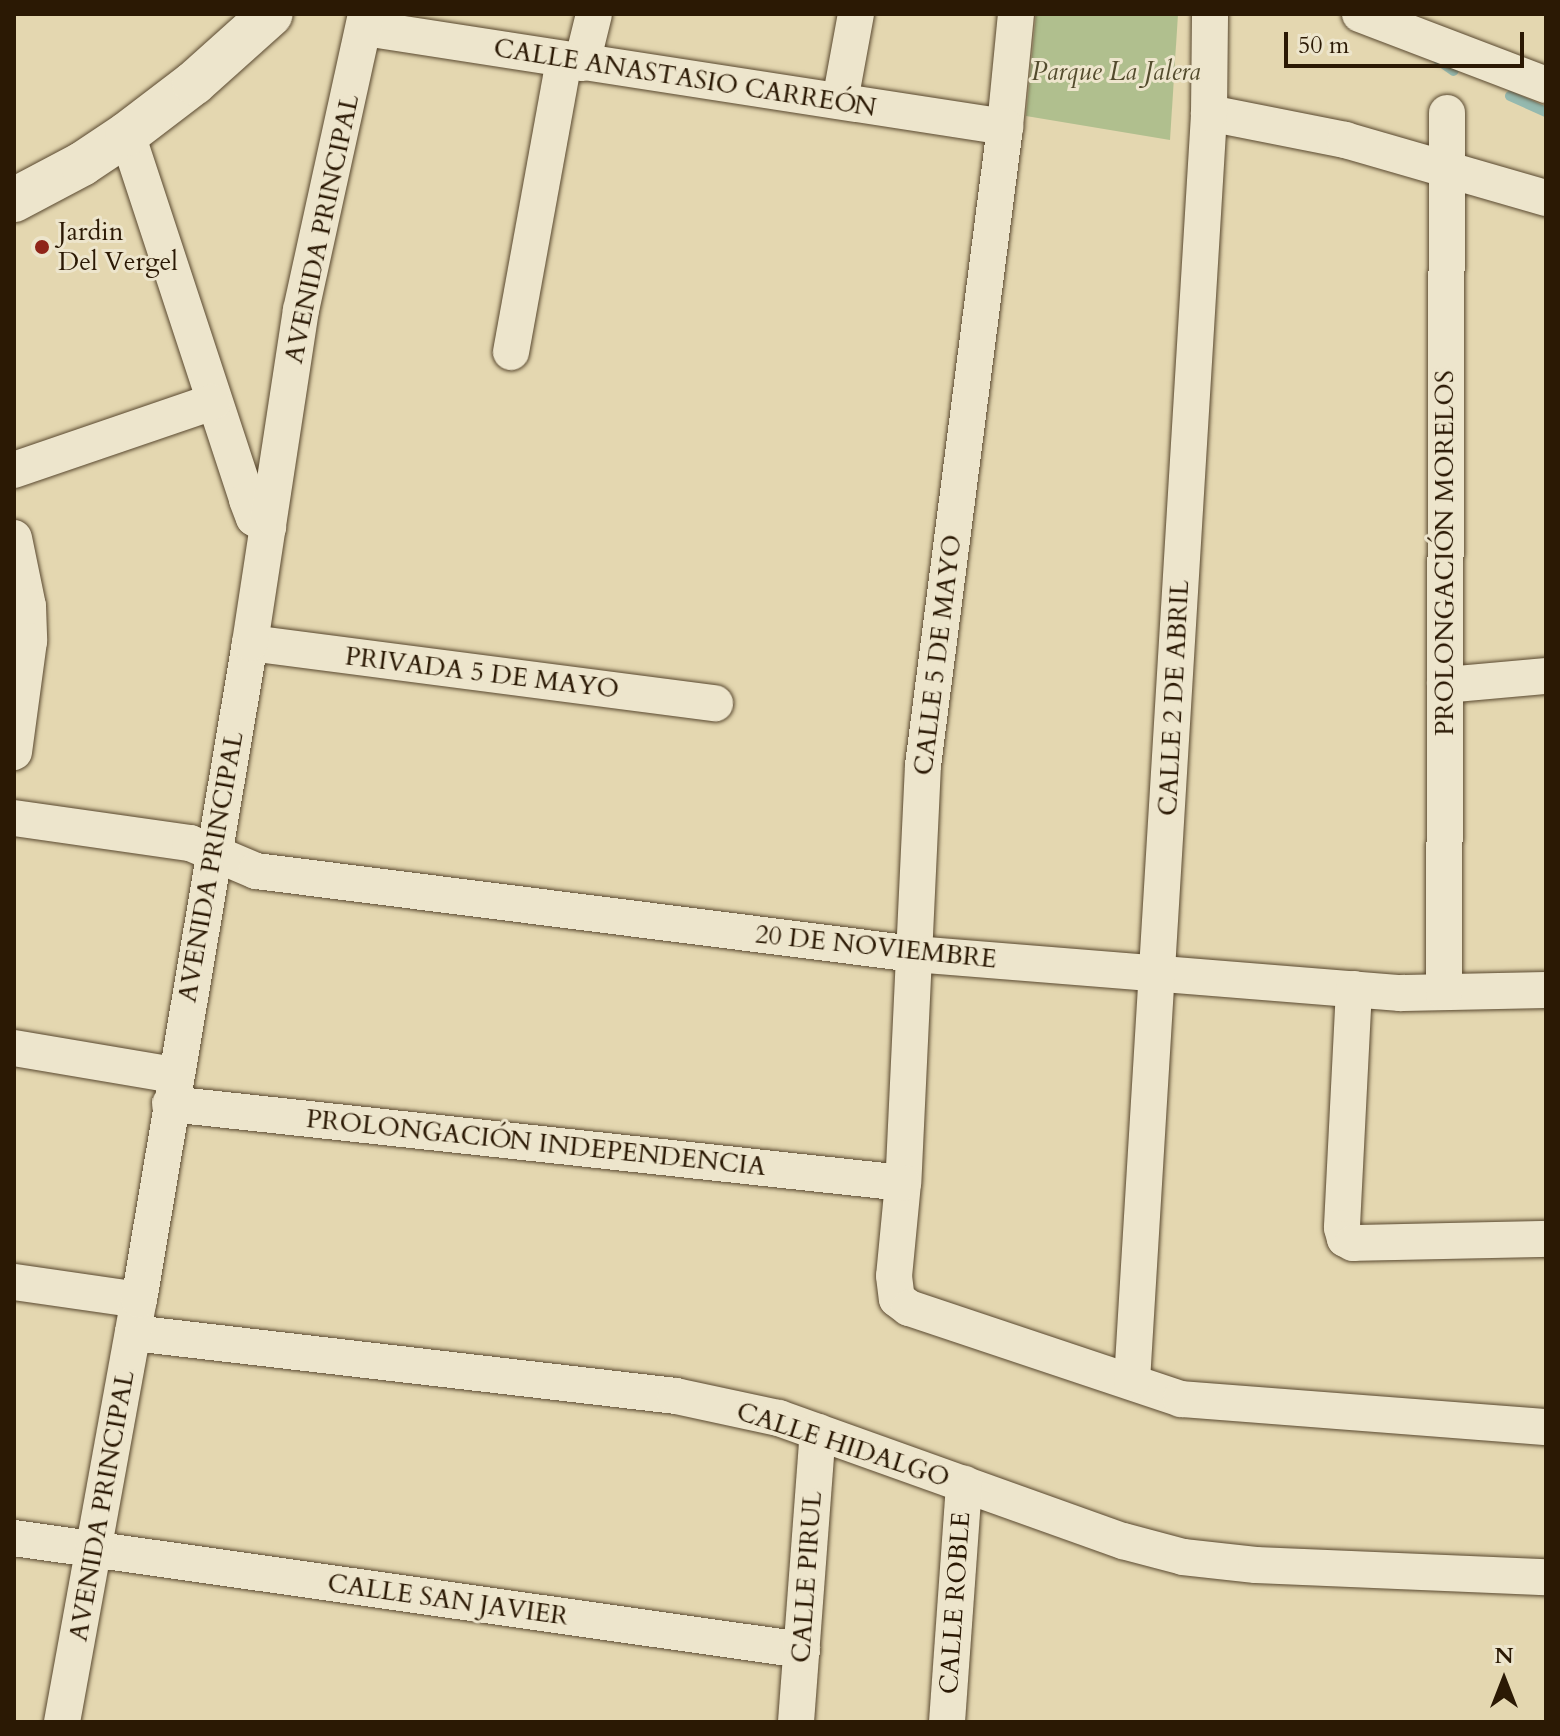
<!DOCTYPE html>
<html>
<head>
<meta charset="utf-8">
<style>
  body { margin:0 }
  #map { position:relative; width:1560px; height:1736px; overflow:hidden; background:#e4d7b0; font-family:Cardo,serif }
  div>[style] { position:absolute }
  [style*='--x'] { left:calc(var(--x)*1px); top:calc(var(--y)*1px); width:calc(var(--w)*1px); rotate:calc(var(--a)*1deg) }
  .green>* { inset:0; background:#b0bf8e }
  .stream>* { height:10px; margin:-5px; padding:0 5px; transform-origin:5px; border-radius:5px; background:#95b9af }
  .roads { filter:drop-shadow(0 0 2px #59482f) drop-shadow(0 0 2px #59482f) }
  .street>* { height:36px; margin:-18px; padding:0 18px; transform-origin:18px; border-radius:18px; background:#ede5cc }
  .secondary>* { height:44px; margin:-22px; padding:0 22px; transform-origin:22px; border-radius:22px; background:#ede5cc }
  .dots>* { width:22px; height:22px; translate:-50% -50%; box-sizing:border-box; border:4px solid #ede5cc; border-radius:50% }
  span { translate:-50% -50%; white-space:nowrap; text-align:center; line-height:1.15; -webkit-text-stroke:6px #ede5cc; paint-order:stroke }
  .park-label { font-size:26px; color:#534b2d; font-style:italic }
  .street-label { font-size:26px; color:#2b1904 }
  .poi-label { font-size:26px; color:#2b1904 }
  .left { translate:0 -50%; text-align:left }
  .frame { position:absolute; inset:0; border:16px solid #2b1904; pointer-events:none }
  .north { position:absolute; left:1464px; top:1640px; width:80px; height:80px; -webkit-text-stroke:6px #ede5cc; paint-order:stroke; rotate:0deg; font-size:22px; font-weight:700; line-height:32px; text-align:center; color:#2b1904 }
  .north::after { content:''; display:block; margin:auto; width:28px; height:36px; background:#2b1904; clip-path:polygon(50% 0,100% 100%,50% 72%,0 100%) }
  .scale { position:absolute; left:1284px; top:32px; width:240px; height:36px; box-sizing:border-box; border:4px solid #2b1904; border-top:0; padding-left:10px; font-size:24px; line-height:28px; white-space:nowrap; color:#2b1904; -webkit-text-stroke:6px #ede5cc; paint-order:stroke }
</style>
</head>
<body>
<div id="map">
  <div class="green">
    <i style="clip-path:polygon(1036px 14px,1178px 14px,1170px 140px,1026px 116px)"></i>
  </div>
  <div class="stream">
    <i style="--x:1438;--y:60;--w:19;--a:35"></i>
    <i style="--x:1510;--y:96;--w:39;--a:24"></i>
  </div>
  <div class="roads">
    <div class="street">
      <i style="--x:1016;--y:14;--w:114;--a:95.6"></i>
      <i style="--x:1005;--y:127;--w:643;--a:97.32"></i>
      <i style="--x:923;--y:765;--w:418;--a:92.7"></i>
      <i style="--x:903;--y:1183;--w:93;--a:95.5"></i>
      <i style="--x:894;--y:1276;--w:23;--a:83"></i>
      <i style="--x:897;--y:1299;--w:15;--a:37"></i>
      <i style="--x:909;--y:1308;--w:287;--a:18.5"></i>
      <i style="--x:1181;--y:1399;--w:366;--a:4.4"></i>
      <i style="--x:1360;--y:14;--w:199;--a:20.9"></i>
      <i style="--x:365;--y:28;--w:648;--a:8.79"></i>
      <i style="--x:582;--y:63;--w:50;--a:-76.2"></i>
      <i style="--x:840;--y:101;--w:88;--a:-79.6"></i>
      <i style="--x:1209;--y:113;--w:139;--a:11.2"></i>
      <i style="--x:1345;--y:140;--w:209;--a:16.1"></i>
      <i style="--x:127;--y:134;--w:385;--a:71.8"></i>
      <i style="--x:247;--y:500;--w:19;--a:69"></i>
      <i style="--x:254;--y:518;--w:17;--a:33"></i>
      <i style="--x:511;--y:352;--w:297;--a:-79.7"></i>
      <i style="--x:14;--y:470;--w:210;--a:-18.9"></i>
      <i style="--x:14;--y:538;--w:69;--a:78.4"></i>
      <i style="--x:28;--y:606;--w:35;--a:88"></i>
      <i style="--x:29;--y:641;--w:112;--a:97.7"></i>
      <i style="--x:250;--y:643;--w:469;--a:7.4"></i>
      <i style="--x:1445;--y:685;--w:101;--a:-5.1"></i>
      <i style="--x:14;--y:818;--w:178;--a:8.1"></i>
      <i style="--x:190;--y:843;--w:72;--a:23"></i>
      <i style="--x:256;--y:871;--w:663;--a:7.19"></i>
      <i style="--x:914;--y:954;--w:488;--a:4.6"></i>
      <i style="--x:1400;--y:993;--w:146;--a:-1.2"></i>
      <i style="--x:1354;--y:989;--w:239;--a:92.9"></i>
      <i style="--x:1342;--y:1228;--w:11;--a:75"></i>
      <i style="--x:1345;--y:1239;--w:9;--a:27"></i>
      <i style="--x:1353;--y:1243;--w:193;--a:-1.2"></i>
      <i style="--x:1444;--y:992;--w:879;--a:-89.8"></i>
      <i style="--x:14;--y:1048;--w:162;--a:9.6"></i>
      <i style="--x:170;--y:1104;--w:737;--a:6.15"></i>
      <i style="--x:14;--y:1282;--w:126;--a:8.2"></i>
      <i style="--x:133;--y:1333;--w:547;--a:6.62"></i>
      <i style="--x:676;--y:1396;--w:105;--a:12.1"></i>
      <i style="--x:779;--y:1418;--w:365;--a:19.7"></i>
      <i style="--x:1123;--y:1541;--w:62;--a:14.9"></i>
      <i style="--x:1183;--y:1557;--w:73;--a:6.3"></i>
      <i style="--x:1256;--y:1565;--w:290;--a:2.4"></i>
      <i style="--x:1132;--y:1381;--w:1270;--a:-86.52"></i>
      <i style="--x:1209;--y:113;--w:99;--a:-89.4"></i>
      <i style="--x:14;--y:1538;--w:796;--a:8.09"></i>
      <i style="--x:62;--y:1722;--w:429;--a:-79.7"></i>
      <i style="--x:139;--y:1300;--w:666;--a:-80.41"></i>
      <i style="--x:250;--y:643;--w:337;--a:-81.3"></i>
      <i style="--x:301;--y:310;--w:303;--a:-77.6"></i>
      <i style="--x:796;--y:1722;--w:291;--a:-85.7"></i>
      <i style="--x:947;--y:1722;--w:239;--a:-85.9"></i>
    </div>
    <div class="secondary">
      <i style="--x:14;--y:200;--w:77;--a:-27.9"></i>
      <i style="--x:82;--y:164;--w:54;--a:-33.7"></i>
      <i style="--x:127;--y:134;--w:84;--a:-37.3"></i>
      <i style="--x:194;--y:83;--w:103;--a:-41.9"></i>
    </div>
  </div>
  <div class="dots">
    <i style="left:42px;top:247px;background:#8f2418"></i>
  </div>
  <div class="park-label">
    <span style="left:1116px;top:72px">Parque La Jalera</span>
  </div>
  <div class="street-label">
    <span style="left:685px;top:78px;rotate:9deg">CALLE ANASTASIO CARREÓN</span>
    <span style="left:322px;top:229px;rotate:-78deg">AVENIDA PRINCIPAL</span>
    <span style="left:1445px;top:553px;rotate:-90deg">PROLONGACIÓN MORELOS</span>
    <span style="left:938px;top:655px;rotate:-83deg">CALLE 5 DE MAYO</span>
    <span style="left:482px;top:673px;rotate:7deg">PRIVADA 5 DE MAYO</span>
    <span style="left:1174px;top:698px;rotate:-87deg">CALLE 2 DE ABRIL</span>
    <span style="left:211px;top:867px;rotate:-80deg">AVENIDA PRINCIPAL</span>
    <span style="left:876px;top:947px;rotate:6deg">20 DE NOVIEMBRE</span>
    <span style="left:536px;top:1143px;rotate:6deg">PROLONGACIÓN INDEPENDENCIA</span>
    <span style="left:843px;top:1445px;rotate:18deg">CALLE HIDALGO</span>
    <span style="left:102px;top:1506px;rotate:-80deg">AVENIDA PRINCIPAL</span>
    <span style="left:807px;top:1577px;rotate:-86deg">CALLE PIRUL</span>
    <span style="left:448px;top:1600px;rotate:8deg">CALLE SAN JAVIER</span>
    <span style="left:955px;top:1603px;rotate:-86deg">CALLE ROBLE</span>
  </div>
  <div class="poi-label">
    <span class="left" style="left:58px;top:247px">Jardin<br>Del Vergel</span>
  </div>
  <div class="frame"></div>
  <div class="north">N</div>
  <div class="scale">50 m</div>
</div>
</body>
</html>
